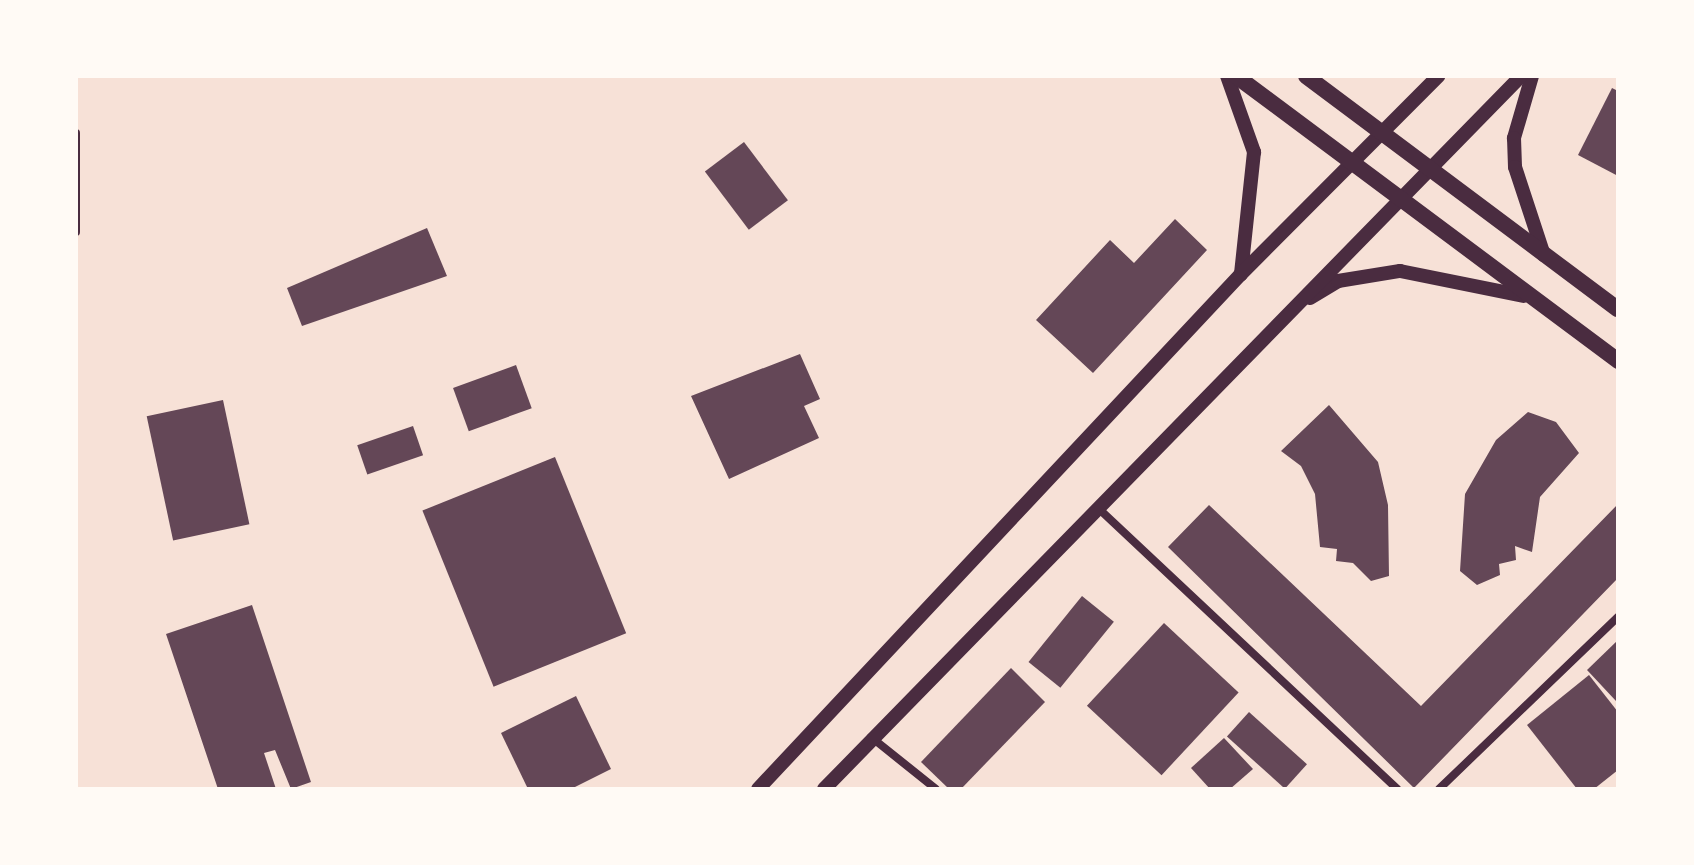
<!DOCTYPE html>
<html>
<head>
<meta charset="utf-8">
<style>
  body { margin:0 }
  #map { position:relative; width:1694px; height:865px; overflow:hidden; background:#f7e1d7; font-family:"Fira Sans",sans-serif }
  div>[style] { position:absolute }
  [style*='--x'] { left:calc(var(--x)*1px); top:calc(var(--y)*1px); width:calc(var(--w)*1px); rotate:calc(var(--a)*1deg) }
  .building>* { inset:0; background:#644757; transform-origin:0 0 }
  .minor>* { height:8px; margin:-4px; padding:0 4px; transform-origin:4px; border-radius:4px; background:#4a2c40 }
  .tertiary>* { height:14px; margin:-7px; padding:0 7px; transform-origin:7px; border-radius:7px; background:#4a2c40 }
  .secondary>* { height:16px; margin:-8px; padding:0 8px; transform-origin:8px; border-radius:8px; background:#4a2c40 }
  span { translate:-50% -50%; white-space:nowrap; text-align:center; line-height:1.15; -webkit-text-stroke:6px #fffaf5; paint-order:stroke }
  .frame { position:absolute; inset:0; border:78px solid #fffaf5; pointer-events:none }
</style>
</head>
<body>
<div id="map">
  <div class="building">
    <i style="clip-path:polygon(1612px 88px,1618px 91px,1618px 176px,1578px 155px)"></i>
    <i style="left:744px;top:142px;width:73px;height:49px;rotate:53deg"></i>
    <i style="clip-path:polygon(1175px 219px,1207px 250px,1093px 373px,1036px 320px,1110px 240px,1134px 263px)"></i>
    <i style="clip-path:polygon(427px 228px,447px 276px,302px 326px,287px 288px)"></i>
    <i style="clip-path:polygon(800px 354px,820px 399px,804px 406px,819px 438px,729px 479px,691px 396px)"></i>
    <i style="left:516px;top:365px;width:46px;height:67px;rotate:70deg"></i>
    <i style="left:223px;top:400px;width:127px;height:78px;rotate:78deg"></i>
    <i style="clip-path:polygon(1329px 405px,1378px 462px,1388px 505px,1389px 576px,1371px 581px,1353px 563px,1336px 561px,1337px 549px,1320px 547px,1315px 494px,1301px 466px,1281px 451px)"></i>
    <i style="clip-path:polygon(1528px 412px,1556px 422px,1579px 453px,1540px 497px,1532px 552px,1515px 546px,1516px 560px,1499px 564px,1500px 575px,1477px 585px,1460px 571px,1465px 494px,1496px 440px)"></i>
    <i style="left:413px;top:426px;width:31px;height:59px;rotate:71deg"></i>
    <i style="left:555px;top:457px;width:190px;height:143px;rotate:68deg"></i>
    <i style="clip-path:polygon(1618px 504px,1618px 578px,1414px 788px,1168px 547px,1209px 505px,1421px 706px)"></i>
    <i style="left:1082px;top:596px;width:41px;height:85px;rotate:39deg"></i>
    <i style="clip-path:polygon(252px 605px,311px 782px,291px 789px,275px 750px,264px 753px,276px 789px,218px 789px,166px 634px)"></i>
    <i style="left:1164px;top:623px;width:102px;height:113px;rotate:43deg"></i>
    <i style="clip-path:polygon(1618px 640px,1618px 700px,1616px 701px,1587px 670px)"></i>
    <i style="clip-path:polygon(1011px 668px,1045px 702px,961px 789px,949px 789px,921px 762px)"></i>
    <i style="clip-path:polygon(1589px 675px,1618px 712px,1618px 770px,1594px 789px,1577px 789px,1527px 725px)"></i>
    <i style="clip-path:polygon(576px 696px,611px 769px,571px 789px,528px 789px,501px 733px)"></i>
    <i style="left:1249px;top:712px;width:78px;height:33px;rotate:42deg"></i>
    <i style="clip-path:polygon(1224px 738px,1253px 769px,1230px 789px,1210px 789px,1191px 768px)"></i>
  </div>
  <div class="minor">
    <i style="--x:76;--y:133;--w:99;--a:90"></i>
    <i style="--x:1097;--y:507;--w:412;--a:43.2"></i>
    <i style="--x:871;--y:737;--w:83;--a:38.7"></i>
    <i style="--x:1439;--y:789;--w:248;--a:-43.9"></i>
  </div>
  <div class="tertiary">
    <i style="--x:1227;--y:76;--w:81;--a:70.4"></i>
    <i style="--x:1254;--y:152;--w:123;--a:96.1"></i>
    <i style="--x:1532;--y:76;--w:65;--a:106.2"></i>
    <i style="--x:1514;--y:138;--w:29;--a:88"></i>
    <i style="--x:1515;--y:167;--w:93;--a:71.8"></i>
    <i style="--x:1310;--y:298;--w:33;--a:-31"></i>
    <i style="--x:1338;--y:281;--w:63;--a:-9.2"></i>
    <i style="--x:1400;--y:271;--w:126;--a:11.4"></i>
    <i style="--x:758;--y:789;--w:705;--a:-46.84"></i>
    <i style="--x:1240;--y:275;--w:281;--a:-45.1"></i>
    <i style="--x:824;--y:789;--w:997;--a:-45.65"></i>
  </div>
  <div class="secondary">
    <i style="--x:1236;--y:76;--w:477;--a:36.7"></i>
    <i style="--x:1306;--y:76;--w:389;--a:36.8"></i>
  </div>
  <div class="frame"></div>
</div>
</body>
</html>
